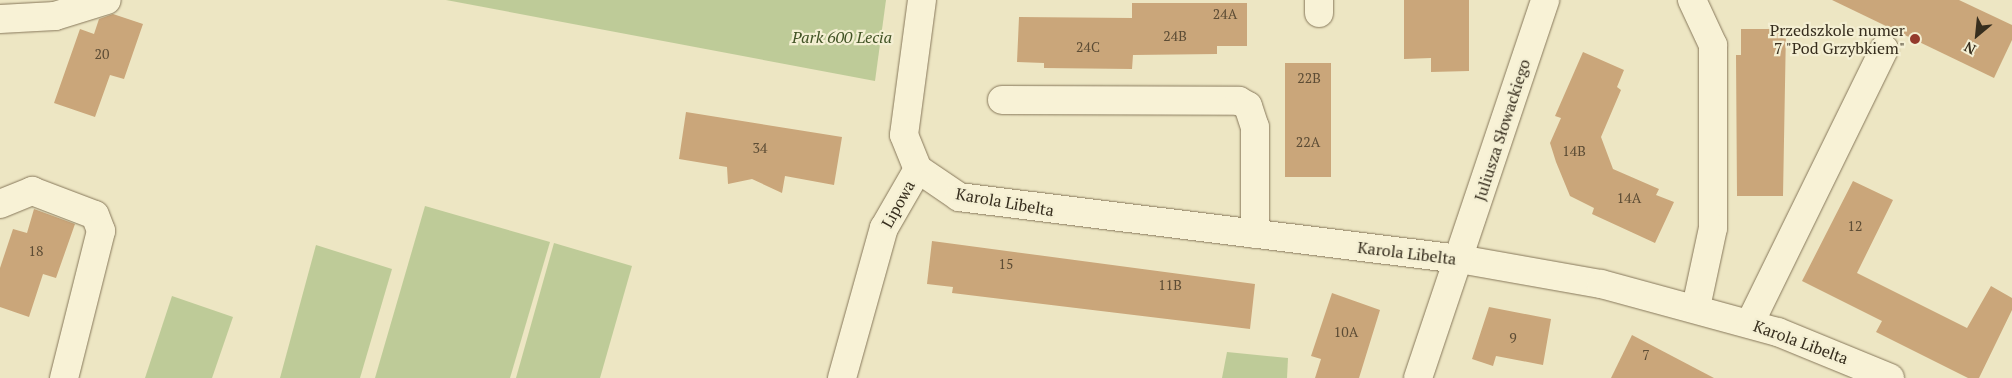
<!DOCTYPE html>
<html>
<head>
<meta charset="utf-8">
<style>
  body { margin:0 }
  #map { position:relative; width:2012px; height:378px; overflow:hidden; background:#ede6c3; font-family:"PT Serif",serif }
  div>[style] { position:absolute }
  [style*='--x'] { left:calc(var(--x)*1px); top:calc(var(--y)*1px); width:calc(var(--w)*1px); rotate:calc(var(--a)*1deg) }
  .green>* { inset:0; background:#becb98 }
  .building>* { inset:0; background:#caa67a; transform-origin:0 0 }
  .roads { filter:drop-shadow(0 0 1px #87785b) drop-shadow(0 0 1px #87785b) }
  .minor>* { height:28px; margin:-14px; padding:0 14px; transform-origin:14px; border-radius:14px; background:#f8f2d6 }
  .dots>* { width:14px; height:14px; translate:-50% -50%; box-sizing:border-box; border:2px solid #f4efd3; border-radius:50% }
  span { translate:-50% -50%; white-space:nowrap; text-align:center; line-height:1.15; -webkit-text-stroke:4.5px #f4efd3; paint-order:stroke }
  .number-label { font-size:14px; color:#5c4c35 }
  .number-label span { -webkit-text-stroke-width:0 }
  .poi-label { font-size:16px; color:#372e1e }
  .right { translate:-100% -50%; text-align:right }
  .park-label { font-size:16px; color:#415325; font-style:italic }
  .street-label { font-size:16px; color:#372e1e }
  .north { position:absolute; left:1952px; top:10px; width:50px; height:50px; -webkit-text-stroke:4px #f4efd3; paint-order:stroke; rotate:208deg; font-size:14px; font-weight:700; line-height:20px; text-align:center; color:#372e1e }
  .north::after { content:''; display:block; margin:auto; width:18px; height:22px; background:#372e1e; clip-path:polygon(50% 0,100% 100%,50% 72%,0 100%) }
</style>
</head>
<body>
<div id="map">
  <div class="green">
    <i style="clip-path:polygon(446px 0,886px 0,875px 81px)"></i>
    <i style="clip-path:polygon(425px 206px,550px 242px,510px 378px,375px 378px)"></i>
    <i style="clip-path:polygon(554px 243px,632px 266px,600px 378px,516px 378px)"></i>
    <i style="clip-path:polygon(316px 245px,392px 269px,360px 378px,280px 378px)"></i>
    <i style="clip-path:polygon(172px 296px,233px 317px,212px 378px,145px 378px)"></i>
    <i style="clip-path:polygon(1227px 352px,1288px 358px,1287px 378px,1222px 378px)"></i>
  </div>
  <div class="building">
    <i style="clip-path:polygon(1404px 0,1469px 0,1469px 71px,1431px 72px,1431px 58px,1404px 59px)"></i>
    <i style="clip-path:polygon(1832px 0,1959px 0,2012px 25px,2012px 40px,1994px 78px)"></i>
    <i style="clip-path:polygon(1132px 3px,1247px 3px,1247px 46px,1217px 46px,1217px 54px,1133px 55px,1132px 69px,1044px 68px,1044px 63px,1017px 62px,1019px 17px,1132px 18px)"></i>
    <i style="clip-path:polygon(113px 14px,143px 24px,124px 79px,110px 75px,95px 117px,54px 103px,80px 29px,94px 34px,99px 19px)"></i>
    <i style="clip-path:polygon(1741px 29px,1786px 29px,1783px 196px,1737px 196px,1736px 55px,1741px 55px)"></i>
    <i style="clip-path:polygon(1583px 52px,1624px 70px,1617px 87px,1621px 90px,1601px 137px,1613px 169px,1659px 189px,1656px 195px,1674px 202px,1655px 243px,1592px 214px,1594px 208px,1570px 196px,1556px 162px,1550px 143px,1561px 118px,1555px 116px)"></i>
    <i style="left:1331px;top:63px;width:114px;height:46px;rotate:90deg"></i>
    <i style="clip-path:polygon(686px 112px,842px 137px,834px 185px,785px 176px,782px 193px,752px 179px,728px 184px,727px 167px,679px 159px)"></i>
    <i style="clip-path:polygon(1853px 181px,1893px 200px,1857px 273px,1967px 328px,1991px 286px,2012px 298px,2012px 310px,1979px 378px,1968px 378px,1876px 332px,1882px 321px,1802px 281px)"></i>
    <i style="clip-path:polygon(34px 209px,75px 224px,56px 278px,43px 274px,29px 317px,0 307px,0 268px,13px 229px,27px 233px)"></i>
    <i style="clip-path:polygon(932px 241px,1255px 284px,1250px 329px,952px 293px,953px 287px,927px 284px)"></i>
    <i style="clip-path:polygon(1332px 293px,1380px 310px,1359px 378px,1315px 378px,1321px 359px,1311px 356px)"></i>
    <i style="clip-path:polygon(1489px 307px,1551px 319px,1543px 365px,1496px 356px,1493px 366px,1472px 359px)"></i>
    <i style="clip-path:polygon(1632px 335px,1714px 378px,1611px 378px)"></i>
  </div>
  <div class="roads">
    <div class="minor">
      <i style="--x:922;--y:0;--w:136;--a:97.6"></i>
      <i style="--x:904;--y:135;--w:37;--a:68"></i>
      <i style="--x:918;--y:169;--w:50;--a:34.3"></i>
      <i style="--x:959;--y:197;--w:504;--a:7.07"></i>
      <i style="--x:1459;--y:259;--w:144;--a:10"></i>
      <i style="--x:1601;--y:284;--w:183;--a:15.2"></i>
      <i style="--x:1778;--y:332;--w:121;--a:22.3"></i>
      <i style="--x:1319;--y:0;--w:13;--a:90"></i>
      <i style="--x:1692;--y:0;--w:50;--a:65"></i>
      <i style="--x:1713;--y:45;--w:183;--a:90"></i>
      <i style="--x:1713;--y:228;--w:81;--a:102.1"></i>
      <i style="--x:0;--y:19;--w:55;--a:-3.1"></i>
      <i style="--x:55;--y:16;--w:54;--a:-17.1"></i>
      <i style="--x:1002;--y:100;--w:237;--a:0.2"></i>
      <i style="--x:1239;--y:101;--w:10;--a:29"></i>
      <i style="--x:1248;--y:106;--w:22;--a:72"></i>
      <i style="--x:1255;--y:127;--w:107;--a:90"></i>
      <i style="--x:0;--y:204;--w:35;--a:-22"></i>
      <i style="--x:32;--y:191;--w:67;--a:20.9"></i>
      <i style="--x:95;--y:215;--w:17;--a:69"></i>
      <i style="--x:101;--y:231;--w:152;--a:104.1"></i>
      <i style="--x:1750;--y:323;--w:305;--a:-63.9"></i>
      <i style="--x:842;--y:378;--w:156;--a:-74.4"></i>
      <i style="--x:884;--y:228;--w:68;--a:-60"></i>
      <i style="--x:1418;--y:378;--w:399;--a:-71.4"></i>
    </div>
  </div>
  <div class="dots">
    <i style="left:1915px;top:39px;background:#943a2c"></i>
  </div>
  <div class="number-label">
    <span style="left:1225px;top:14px">24A</span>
    <span style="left:1175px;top:36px">24B</span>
    <span style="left:1088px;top:47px">24C</span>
    <span style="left:102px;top:54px">20</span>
    <span style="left:1309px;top:78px">22B</span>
    <span style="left:1308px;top:142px">22A</span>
    <span style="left:760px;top:148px">34</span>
    <span style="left:1574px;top:151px">14B</span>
    <span style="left:1629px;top:198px">14A</span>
    <span style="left:1855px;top:226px">12</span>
    <span style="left:36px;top:251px">18</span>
    <span style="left:1006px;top:264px">15</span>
    <span style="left:1170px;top:285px">11B</span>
    <span style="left:1346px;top:332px">10A</span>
    <span style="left:1513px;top:338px">9</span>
    <span style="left:1646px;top:355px">7</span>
  </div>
  <div class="poi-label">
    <span class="right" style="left:1905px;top:39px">Przedszkole numer<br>7 "Pod Grzybkiem"</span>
  </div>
  <div class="park-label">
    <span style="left:842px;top:37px">Park 600 Lecia</span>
  </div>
  <div class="street-label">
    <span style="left:1502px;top:130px;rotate:-72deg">Juliusza Słowackiego</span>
    <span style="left:1005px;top:202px;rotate:10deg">Karola Libelta</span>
    <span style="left:898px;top:204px;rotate:-61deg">Lipowa</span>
    <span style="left:1407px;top:253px;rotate:7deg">Karola Libelta</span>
    <span style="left:1801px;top:342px;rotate:20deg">Karola Libelta</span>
  </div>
  <div class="north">N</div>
</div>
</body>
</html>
